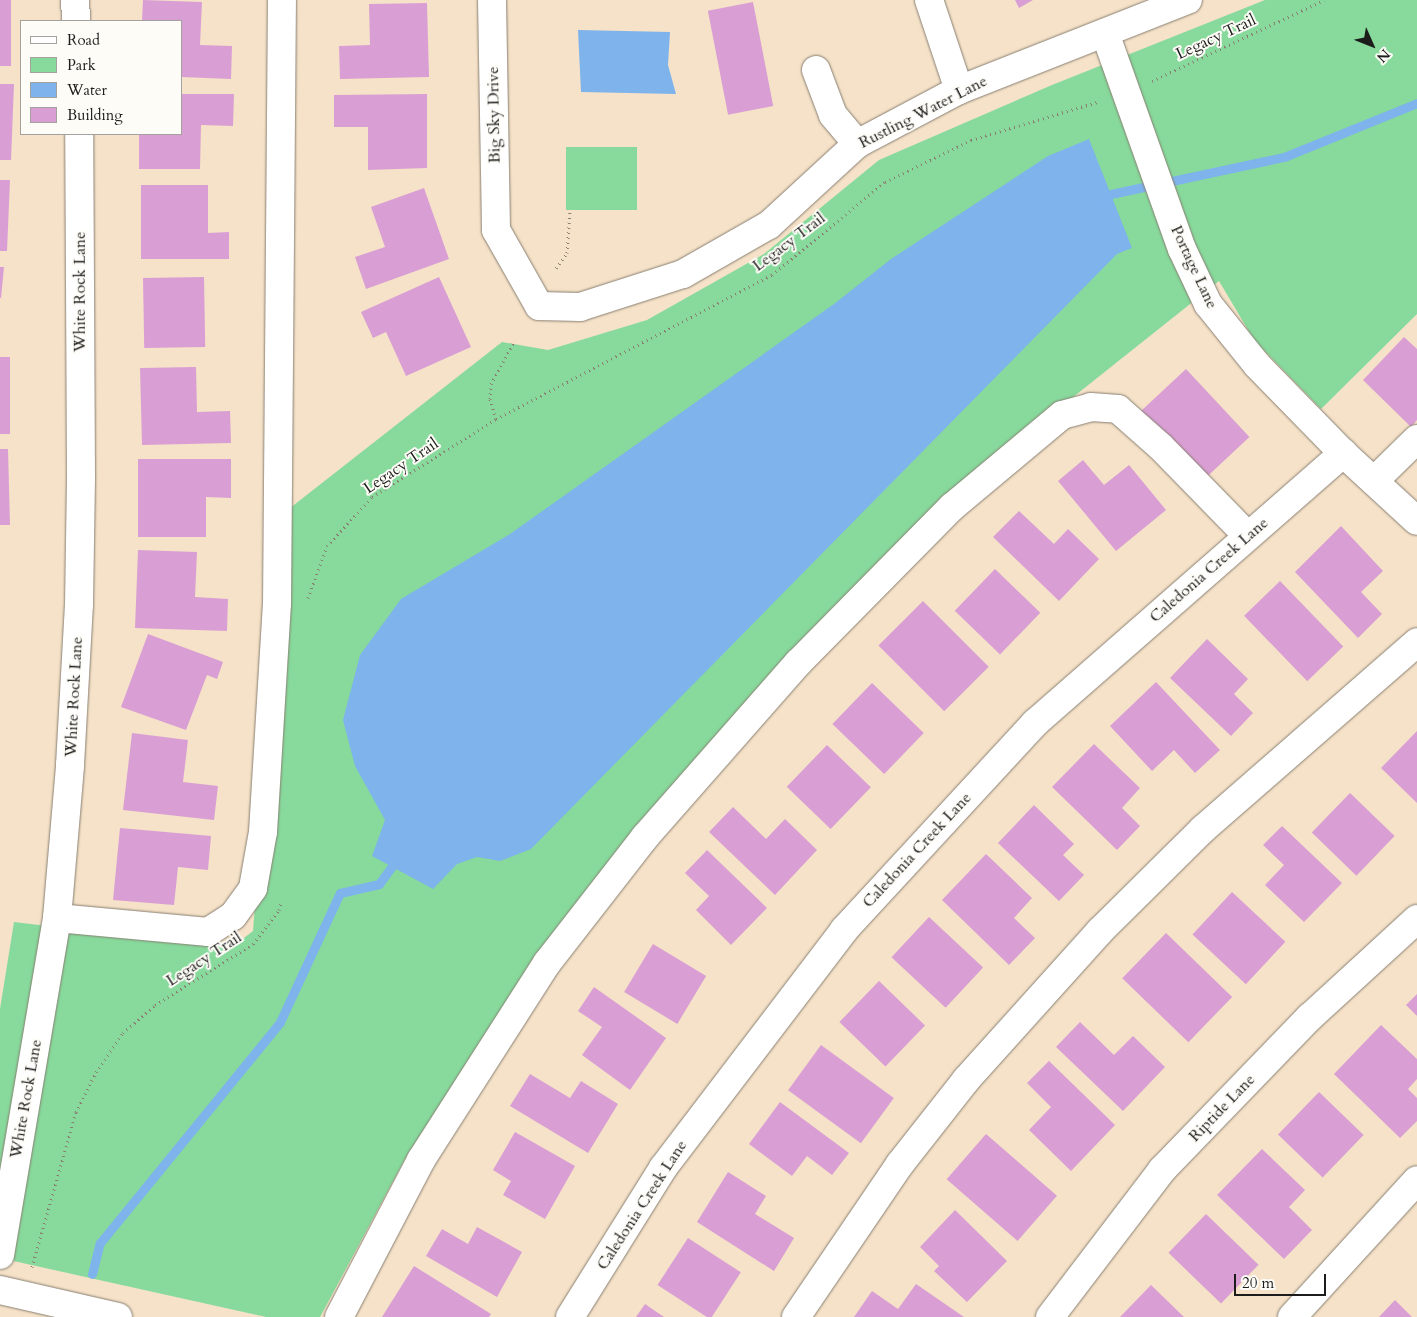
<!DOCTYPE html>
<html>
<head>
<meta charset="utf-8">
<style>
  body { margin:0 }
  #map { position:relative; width:1417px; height:1317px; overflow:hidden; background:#f5e2c8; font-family:Cardo,serif }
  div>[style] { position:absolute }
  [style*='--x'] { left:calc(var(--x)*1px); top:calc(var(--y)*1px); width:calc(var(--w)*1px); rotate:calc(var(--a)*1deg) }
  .green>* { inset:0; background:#87da9c; transform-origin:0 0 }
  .water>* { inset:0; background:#7eb3ec }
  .stream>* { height:9px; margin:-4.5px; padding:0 4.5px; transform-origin:4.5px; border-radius:4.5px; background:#7eb3ec }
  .building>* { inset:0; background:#d99fd4; transform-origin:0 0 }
  .path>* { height:3px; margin-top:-1.5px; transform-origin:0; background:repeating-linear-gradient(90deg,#887f72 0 1px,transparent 0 5px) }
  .roads { filter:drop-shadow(0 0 1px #887f72) drop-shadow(0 0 1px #887f72) }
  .minor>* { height:28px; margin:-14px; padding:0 14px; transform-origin:14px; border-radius:14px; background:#fff }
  span { translate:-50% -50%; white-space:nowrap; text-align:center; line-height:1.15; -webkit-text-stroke:4px #fdfcf7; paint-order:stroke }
  .street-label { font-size:16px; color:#1c1c1c }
  .legend { position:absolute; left:20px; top:20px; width:162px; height:115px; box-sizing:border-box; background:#fdfcf7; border:1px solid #a3a29f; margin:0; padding:6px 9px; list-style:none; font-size:15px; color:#1c1c1c }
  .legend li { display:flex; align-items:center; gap:10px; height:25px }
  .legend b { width:25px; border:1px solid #a3a29f }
  .north { position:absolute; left:1347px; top:20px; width:50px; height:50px; -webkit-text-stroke:4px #fdfcf7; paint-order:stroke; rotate:134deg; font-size:14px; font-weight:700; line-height:20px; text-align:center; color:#1c1c1c }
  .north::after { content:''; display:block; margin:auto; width:18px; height:22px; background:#1c1c1c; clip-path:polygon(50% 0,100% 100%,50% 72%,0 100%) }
  .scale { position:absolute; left:1234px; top:1274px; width:92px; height:22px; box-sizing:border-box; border:2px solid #1c1c1c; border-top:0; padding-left:6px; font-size:15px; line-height:18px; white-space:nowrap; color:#1c1c1c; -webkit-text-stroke:4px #fdfcf7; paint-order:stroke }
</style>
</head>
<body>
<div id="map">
  <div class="green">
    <i style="clip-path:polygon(1265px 0,1417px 0,1417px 314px,1321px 409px,1254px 340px,1219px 281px,969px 480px,554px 933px,405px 1159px,320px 1317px,266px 1317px,0 1258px,0 1009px,14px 922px,231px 948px,253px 931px,285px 512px,502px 342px,548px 350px,647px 320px,764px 254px,879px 160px,1052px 85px)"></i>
    <i style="left:566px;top:147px;width:71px;height:63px"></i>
  </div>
  <div class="water">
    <i style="clip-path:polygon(578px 30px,670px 32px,668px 65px,676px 94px,581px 92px)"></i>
    <i style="clip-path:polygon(1089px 139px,1132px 248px,1117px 254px,531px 849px,500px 861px,477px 857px,457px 864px,433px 889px,372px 856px,385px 820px,355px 766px,343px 720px,360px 655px,401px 599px,510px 534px,834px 304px,891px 259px,1048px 156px)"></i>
  </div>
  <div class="stream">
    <i style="--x:1102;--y:202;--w:12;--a:-42"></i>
    <i style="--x:1111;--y:194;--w:177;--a:-12.1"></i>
    <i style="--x:1284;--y:157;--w:144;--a:-22.1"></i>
    <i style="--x:92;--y:1274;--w:32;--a:-76"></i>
    <i style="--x:100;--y:1243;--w:285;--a:-50.8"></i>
    <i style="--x:280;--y:1022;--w:142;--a:-65.1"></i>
    <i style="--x:340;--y:893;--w:40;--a:-13"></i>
    <i style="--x:379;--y:884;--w:32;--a:-54"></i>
  </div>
  <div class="building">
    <i style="left:0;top:0;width:11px;height:66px"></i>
    <i style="clip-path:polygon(143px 0,202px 2px,200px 45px,232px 46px,231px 79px,181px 77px,181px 21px,142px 21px)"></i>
    <i style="clip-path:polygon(1015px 0,1033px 0,1019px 8px)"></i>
    <i style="left:753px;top:2px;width:106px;height:46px;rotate:79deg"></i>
    <i style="clip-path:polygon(427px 3px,429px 77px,340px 79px,339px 46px,370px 45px,369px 4px)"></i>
    <i style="clip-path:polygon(0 84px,14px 84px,11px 160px,0 160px)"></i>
    <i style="clip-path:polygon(181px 94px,234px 94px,233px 126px,201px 125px,200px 169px,139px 169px,139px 134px,181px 134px)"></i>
    <i style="clip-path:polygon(427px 94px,427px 168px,368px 170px,368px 127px,334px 127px,334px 95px)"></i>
    <i style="clip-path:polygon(0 180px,10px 180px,7px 251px,0 251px)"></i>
    <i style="clip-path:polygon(141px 185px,208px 185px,208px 233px,229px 232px,229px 259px,141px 259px)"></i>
    <i style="clip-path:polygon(424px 188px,449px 259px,366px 289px,355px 257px,385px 247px,371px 207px)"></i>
    <i style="clip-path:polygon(0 267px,4px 267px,1px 298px,0 298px)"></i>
    <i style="left:204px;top:277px;width:70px;height:61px;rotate:89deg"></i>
    <i style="clip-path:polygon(439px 277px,471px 347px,406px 376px,386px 332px,373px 338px,361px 312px)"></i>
    <i style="clip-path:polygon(1404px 337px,1417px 349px,1417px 420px,1411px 427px,1363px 380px)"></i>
    <i style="left:0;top:357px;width:10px;height:77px"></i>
    <i style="clip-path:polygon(196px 367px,197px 412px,230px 411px,231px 443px,142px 445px,140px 368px)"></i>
    <i style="left:1186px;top:369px;width:93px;height:63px;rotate:47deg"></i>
    <i style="clip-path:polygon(0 449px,8px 449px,10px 525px,0 525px)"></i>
    <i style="clip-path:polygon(138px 459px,231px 459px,231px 498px,206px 497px,206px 537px,138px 537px)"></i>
    <i style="clip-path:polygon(1083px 460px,1104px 485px,1129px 465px,1166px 510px,1116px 551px,1058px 481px)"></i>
    <i style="clip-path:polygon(1019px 511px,1054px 544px,1068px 529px,1099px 559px,1059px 601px,993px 537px)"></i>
    <i style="clip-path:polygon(1341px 526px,1383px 571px,1361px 592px,1382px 614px,1358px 638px,1295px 572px)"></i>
    <i style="clip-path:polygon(138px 550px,197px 552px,195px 597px,228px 599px,227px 631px,135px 628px)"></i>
    <i style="left:995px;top:569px;width:63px;height:58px;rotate:44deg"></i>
    <i style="left:1280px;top:581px;width:91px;height:50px;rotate:46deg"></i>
    <i style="left:923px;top:601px;width:93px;height:63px;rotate:45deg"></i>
    <i style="clip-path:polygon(148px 634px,223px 662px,217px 679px,207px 675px,186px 730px,121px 707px)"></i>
    <i style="clip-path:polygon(1207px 639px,1248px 679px,1234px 694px,1253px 713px,1231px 736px,1170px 678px)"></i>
    <i style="clip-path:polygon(1156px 682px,1220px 750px,1195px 773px,1174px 750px,1152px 771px,1110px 726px)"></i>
    <i style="left:872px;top:683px;width:72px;height:57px;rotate:44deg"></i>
    <i style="clip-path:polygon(1417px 731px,1417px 803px,1381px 768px)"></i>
    <i style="clip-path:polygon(132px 733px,188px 740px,183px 782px,218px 786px,214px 820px,123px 810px)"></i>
    <i style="clip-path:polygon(1094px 744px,1140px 788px,1122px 808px,1140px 826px,1117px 850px,1052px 787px)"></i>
    <i style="left:827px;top:745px;width:61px;height:58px;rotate:44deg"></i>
    <i style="left:1350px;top:793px;width:62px;height:55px;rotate:44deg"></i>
    <i style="clip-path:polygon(1034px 805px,1074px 844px,1063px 855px,1084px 875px,1059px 901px,998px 843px)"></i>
    <i style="clip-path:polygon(733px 807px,766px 839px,785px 819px,817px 850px,775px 895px,709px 832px)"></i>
    <i style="clip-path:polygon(1282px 826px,1342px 883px,1304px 922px,1265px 885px,1284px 865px,1263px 845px)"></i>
    <i style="clip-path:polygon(120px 828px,211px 836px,208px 870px,178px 867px,174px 905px,113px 900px)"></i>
    <i style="clip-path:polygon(707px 850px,767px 908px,731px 945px,696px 910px,709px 896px,685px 873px)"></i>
    <i style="clip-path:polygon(986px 854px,1032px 898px,1014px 918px,1035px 938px,1009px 965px,942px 900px)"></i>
    <i style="left:1232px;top:892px;width:73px;height:58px;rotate:43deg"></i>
    <i style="left:929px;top:917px;width:74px;height:55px;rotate:43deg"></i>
    <i style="left:1166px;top:933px;width:92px;height:63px;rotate:44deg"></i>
    <i style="left:653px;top:944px;width:62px;height:56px;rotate:31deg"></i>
    <i style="left:879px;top:981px;width:64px;height:57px;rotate:44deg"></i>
    <i style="clip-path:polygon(594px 987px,666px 1038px,630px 1090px,582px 1055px,602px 1027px,578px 1011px)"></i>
    <i style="clip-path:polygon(1417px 994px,1417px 1016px,1406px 1005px)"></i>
    <i style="clip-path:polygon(1080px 1022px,1114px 1055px,1133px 1036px,1165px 1067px,1123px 1111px,1056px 1047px)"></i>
    <i style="clip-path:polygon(1381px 1025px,1417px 1059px,1417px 1079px,1408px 1089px,1417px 1098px,1417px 1121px,1400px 1138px,1334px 1074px)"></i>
    <i style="left:821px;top:1045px;width:90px;height:56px;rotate:36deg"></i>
    <i style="clip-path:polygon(1049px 1061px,1115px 1125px,1071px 1171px,1029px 1130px,1051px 1107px,1027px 1083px)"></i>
    <i style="clip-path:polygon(530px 1074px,570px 1098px,581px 1081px,618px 1104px,588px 1153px,510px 1106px)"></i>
    <i style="left:1319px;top:1092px;width:62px;height:59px;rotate:44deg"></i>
    <i style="clip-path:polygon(780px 1102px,849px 1153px,832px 1175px,807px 1156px,792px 1176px,749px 1144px)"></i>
    <i style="clip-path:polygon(515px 1132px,575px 1166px,545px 1219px,503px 1195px,511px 1181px,493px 1170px)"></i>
    <i style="left:986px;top:1134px;width:94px;height:60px;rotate:41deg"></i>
    <i style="clip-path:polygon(1262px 1149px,1305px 1190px,1289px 1207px,1312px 1230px,1284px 1259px,1217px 1195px)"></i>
    <i style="clip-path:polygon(728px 1172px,766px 1196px,755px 1214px,794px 1238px,774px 1271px,697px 1222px)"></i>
    <i style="clip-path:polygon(955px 1210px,1007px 1261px,967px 1302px,934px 1271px,939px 1266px,920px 1247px)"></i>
    <i style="left:1206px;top:1214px;width:73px;height:54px;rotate:44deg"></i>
    <i style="clip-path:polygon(477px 1227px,522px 1252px,497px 1297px,426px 1256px,442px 1229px,468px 1244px)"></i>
    <i style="left:688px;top:1238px;width:63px;height:56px;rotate:33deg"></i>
    <i style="clip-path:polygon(414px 1266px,491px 1314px,489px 1317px,382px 1317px)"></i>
    <i style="clip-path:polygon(916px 1284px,964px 1317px,854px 1317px,872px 1291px,898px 1309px)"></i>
    <i style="clip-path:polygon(1151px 1285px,1184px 1317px,1120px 1317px)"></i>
    <i style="clip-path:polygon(1395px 1300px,1412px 1317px,1379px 1317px)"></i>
    <i style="clip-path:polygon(645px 1304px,664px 1317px,636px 1317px)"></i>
  </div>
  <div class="path">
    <i style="--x:1152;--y:81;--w:190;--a:-25.2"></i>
    <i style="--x:556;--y:268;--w:19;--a:-54"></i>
    <i style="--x:567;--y:253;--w:43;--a:-86"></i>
    <i style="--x:496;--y:419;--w:21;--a:-107"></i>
    <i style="--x:490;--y:399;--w:15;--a:-86"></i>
    <i style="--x:491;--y:384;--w:50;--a:-61.4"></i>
    <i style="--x:308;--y:598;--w:55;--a:-69.9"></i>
    <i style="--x:327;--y:546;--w:67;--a:-47.4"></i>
    <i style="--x:372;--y:497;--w:146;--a:-32.2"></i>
    <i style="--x:496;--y:419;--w:311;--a:-27.6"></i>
    <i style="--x:772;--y:275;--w:146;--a:-39.5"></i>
    <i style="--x:885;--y:182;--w:96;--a:-26"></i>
    <i style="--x:971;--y:140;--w:133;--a:-16.7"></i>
    <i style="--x:32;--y:1267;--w:161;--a:-74.2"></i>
    <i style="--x:76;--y:1112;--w:45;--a:-63.4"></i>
    <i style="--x:96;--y:1072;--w:47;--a:-55.3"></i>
    <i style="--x:123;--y:1033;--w:43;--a:-41.2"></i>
    <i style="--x:155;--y:1005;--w:115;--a:-31.9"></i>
    <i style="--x:253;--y:944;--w:43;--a:-52.6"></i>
    <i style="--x:279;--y:910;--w:7;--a:-74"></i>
  </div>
  <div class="roads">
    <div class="minor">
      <i style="--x:75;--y:0;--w:21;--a:87"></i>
      <i style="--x:492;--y:0;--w:230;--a:89"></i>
      <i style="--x:496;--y:230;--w:87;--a:60.5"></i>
      <i style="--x:539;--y:306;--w:41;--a:1.4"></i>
      <i style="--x:580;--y:307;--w:108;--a:-17.8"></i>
      <i style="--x:683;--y:274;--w:99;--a:-29.7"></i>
      <i style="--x:769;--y:225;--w:120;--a:-42.6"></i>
      <i style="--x:857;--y:144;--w:115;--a:-27.9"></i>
      <i style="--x:959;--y:90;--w:246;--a:-21.5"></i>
      <i style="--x:929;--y:0;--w:95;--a:71.6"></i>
      <i style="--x:1105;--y:33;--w:229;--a:70.4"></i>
      <i style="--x:1182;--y:249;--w:61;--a:64.7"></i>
      <i style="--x:1208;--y:304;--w:78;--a:51.2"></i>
      <i style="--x:1257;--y:365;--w:123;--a:45.7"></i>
      <i style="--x:1343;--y:453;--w:100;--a:42.6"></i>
      <i style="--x:816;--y:70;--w:48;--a:69.3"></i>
      <i style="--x:833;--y:115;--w:38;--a:50"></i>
      <i style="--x:1374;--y:481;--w:60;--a:-44.3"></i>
      <i style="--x:57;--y:918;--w:152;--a:5.3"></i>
      <i style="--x:208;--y:932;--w:30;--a:-33"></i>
      <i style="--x:233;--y:916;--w:34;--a:-54"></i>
      <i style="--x:253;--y:888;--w:57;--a:-79.9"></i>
      <i style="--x:263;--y:832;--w:228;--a:-86.5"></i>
      <i style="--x:277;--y:604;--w:604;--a:-89.53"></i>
      <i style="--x:0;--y:1255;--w:342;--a:-80.4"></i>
      <i style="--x:57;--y:918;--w:154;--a:-85.1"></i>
      <i style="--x:70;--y:765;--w:160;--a:-86.8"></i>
      <i style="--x:79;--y:605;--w:129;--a:-89.1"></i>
      <i style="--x:81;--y:476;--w:342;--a:-90.3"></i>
      <i style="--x:0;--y:1290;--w:121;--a:12.9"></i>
      <i style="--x:339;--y:1317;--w:177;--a:-62.4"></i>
      <i style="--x:421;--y:1160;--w:234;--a:-57.4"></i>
      <i style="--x:547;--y:963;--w:160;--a:-52.1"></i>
      <i style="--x:645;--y:837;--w:232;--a:-48.7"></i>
      <i style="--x:798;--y:663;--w:219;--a:-45.4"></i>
      <i style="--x:952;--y:507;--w:143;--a:-39.9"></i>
      <i style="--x:1062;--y:415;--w:30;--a:-15"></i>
      <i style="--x:1091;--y:407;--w:27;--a:4"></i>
      <i style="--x:1118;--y:409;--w:57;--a:41.5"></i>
      <i style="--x:1161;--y:447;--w:124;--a:45.7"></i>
      <i style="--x:570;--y:1317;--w:176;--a:-58"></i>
      <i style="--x:663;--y:1168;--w:299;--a:-52.7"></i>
      <i style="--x:844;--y:930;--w:282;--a:-47.3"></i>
      <i style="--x:1035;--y:723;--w:410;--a:-41.2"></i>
      <i style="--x:796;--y:1317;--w:185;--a:-55.8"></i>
      <i style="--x:900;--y:1164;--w:107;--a:-51.8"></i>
      <i style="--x:966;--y:1080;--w:200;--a:-48"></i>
      <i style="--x:1100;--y:931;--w:145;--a:-44.7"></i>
      <i style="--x:1203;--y:829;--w:284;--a:-41.1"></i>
      <i style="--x:1050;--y:1317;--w:185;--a:-52.7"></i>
      <i style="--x:1162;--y:1170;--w:213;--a:-46"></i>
      <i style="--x:1310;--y:1017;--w:145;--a:-42.5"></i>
      <i style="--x:1292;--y:1317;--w:185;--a:-47.6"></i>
    </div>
  </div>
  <div class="street-label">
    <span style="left:1216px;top:37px;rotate:-25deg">Legacy Trail</span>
    <span style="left:923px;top:112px;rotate:-27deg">Rustling Water Lane</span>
    <span style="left:494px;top:115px;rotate:-91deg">Big Sky Drive</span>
    <span style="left:789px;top:242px;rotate:-37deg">Legacy Trail</span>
    <span style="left:1194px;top:267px;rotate:65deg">Portage Lane</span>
    <span style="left:80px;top:292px;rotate:-90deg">White Rock Lane</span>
    <span style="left:401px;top:466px;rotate:-34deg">Legacy Trail</span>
    <span style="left:1209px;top:570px;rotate:-41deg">Caledonia Creek Lane</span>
    <span style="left:74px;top:697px;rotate:-87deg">White Rock Lane</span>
    <span style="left:917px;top:850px;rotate:-47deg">Caledonia Creek Lane</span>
    <span style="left:204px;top:959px;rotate:-33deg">Legacy Trail</span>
    <span style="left:26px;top:1099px;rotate:-80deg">White Rock Lane</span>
    <span style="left:1222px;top:1108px;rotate:-46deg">Riptide Lane</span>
    <span style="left:642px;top:1205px;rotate:-57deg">Caledonia Creek Lane</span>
  </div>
  <ul class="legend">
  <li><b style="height:6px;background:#fff"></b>Road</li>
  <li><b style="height:14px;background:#87da9c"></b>Park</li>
  <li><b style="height:14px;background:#7eb3ec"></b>Water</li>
  <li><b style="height:14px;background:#d99fd4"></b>Building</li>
  </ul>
  <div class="north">N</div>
  <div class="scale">20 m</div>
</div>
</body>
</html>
